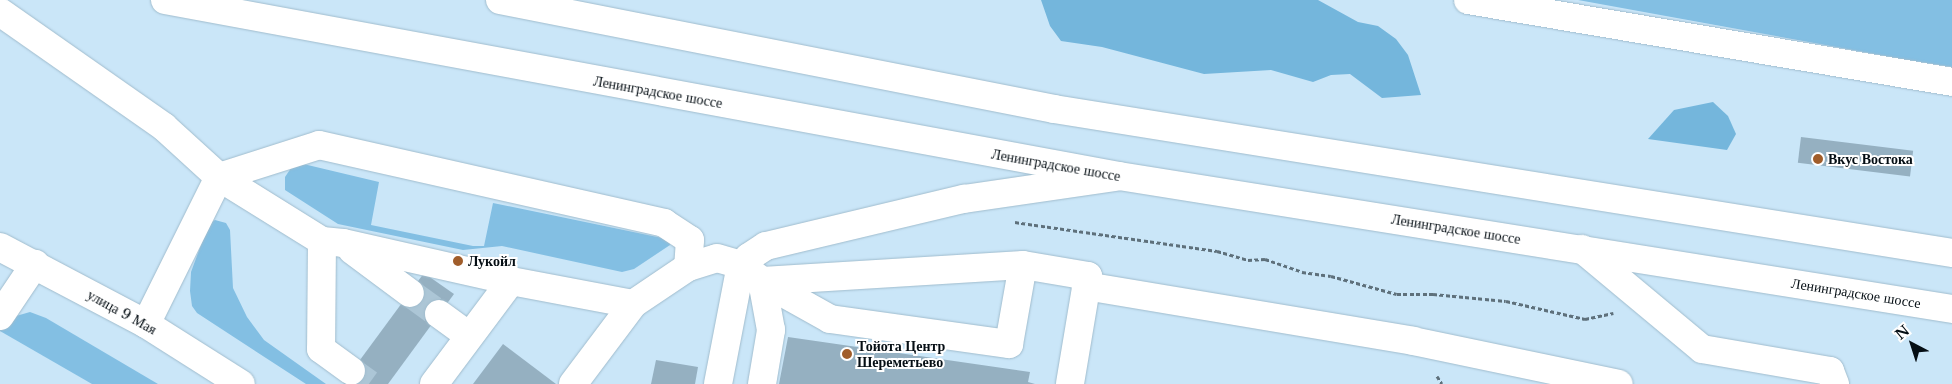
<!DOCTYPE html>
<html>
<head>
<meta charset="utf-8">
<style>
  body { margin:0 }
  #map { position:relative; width:1952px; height:384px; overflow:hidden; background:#cae6f8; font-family:"Libre Baskerville",serif }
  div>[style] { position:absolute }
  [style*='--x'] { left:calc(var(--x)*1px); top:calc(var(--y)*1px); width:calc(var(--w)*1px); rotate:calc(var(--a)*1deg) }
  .green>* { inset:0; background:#83bfe3 }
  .forest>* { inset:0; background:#74b6dc }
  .building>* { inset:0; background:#95b0c1; transform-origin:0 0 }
  .minor-tunnel>* { height:28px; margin-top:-14px; transform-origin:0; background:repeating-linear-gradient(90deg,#acc6d6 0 28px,transparent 0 42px) }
  .path>* { height:3px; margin-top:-1.5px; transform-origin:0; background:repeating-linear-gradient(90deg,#5e707b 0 4px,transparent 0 6.5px) }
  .roads { filter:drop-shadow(0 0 1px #a0bccd) drop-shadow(0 0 1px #a0bccd) }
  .minor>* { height:28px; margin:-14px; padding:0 14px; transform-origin:14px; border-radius:14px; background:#fff }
  .major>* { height:28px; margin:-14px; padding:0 14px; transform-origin:14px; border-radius:14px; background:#fff }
  .highway>* { height:28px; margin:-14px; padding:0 14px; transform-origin:14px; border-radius:14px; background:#fff }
  .dots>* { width:14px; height:14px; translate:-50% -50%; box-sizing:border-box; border:2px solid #fff; border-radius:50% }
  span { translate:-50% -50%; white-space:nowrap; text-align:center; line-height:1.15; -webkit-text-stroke:4px #fff; paint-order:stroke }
  .street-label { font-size:14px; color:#050e14 }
  .poi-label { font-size:14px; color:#050e14; font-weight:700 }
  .left { translate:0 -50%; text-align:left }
  .north { position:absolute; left:1887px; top:319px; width:50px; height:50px; -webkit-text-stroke:4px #fff; paint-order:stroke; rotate:320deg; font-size:14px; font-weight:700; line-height:20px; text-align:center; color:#050e14 }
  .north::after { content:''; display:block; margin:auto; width:18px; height:22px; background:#050e14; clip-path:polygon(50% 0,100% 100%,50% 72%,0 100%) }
</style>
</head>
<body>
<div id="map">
  <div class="green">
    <i style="clip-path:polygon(1578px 0,1952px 0,1952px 67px,1902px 59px)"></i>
    <i style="clip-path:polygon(295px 162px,379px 182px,371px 225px,473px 246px,484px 246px,493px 203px,672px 240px,670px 245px,634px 269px,622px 272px,502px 246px,463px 250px,338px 224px,285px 190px,285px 177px)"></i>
    <i style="clip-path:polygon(215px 220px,226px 223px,230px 230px,233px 288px,247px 317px,264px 340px,326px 384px,306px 384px,197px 313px,192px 306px,190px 291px,191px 272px,209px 223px)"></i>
    <i style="clip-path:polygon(30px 312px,46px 318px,158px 384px,92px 384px,0 331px,0 328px,9px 318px)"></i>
  </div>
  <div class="forest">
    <i style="clip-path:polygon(1041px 0,1318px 0,1358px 22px,1378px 26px,1396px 39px,1408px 55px,1421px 95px,1382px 98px,1350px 74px,1331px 75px,1313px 82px,1271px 70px,1204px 74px,1102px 47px,1061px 41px,1050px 26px)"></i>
    <i style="clip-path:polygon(1713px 102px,1728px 116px,1736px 134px,1727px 150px,1648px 139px,1674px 110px)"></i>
  </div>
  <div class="building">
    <i style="left:1801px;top:137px;width:113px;height:26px;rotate:7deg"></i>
    <i style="clip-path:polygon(424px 273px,454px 294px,388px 384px,345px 384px,343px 383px)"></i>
    <i style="clip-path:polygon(788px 337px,1030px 372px,1028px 382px,1035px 384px,779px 384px)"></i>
    <i style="clip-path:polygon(503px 344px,556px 384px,473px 384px)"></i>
    <i style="clip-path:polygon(656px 360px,698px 367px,695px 384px,651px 384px)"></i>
  </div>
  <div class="minor-tunnel">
    <i style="--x:410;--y:293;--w:36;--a:36"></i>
    <i style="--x:351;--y:371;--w:22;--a:36"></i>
  </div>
  <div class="path">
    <i style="--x:1015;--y:222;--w:204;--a:8.2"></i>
    <i style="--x:1217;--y:251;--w:32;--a:16"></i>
    <i style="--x:1248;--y:260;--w:17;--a:-3"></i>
    <i style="--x:1265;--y:259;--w:39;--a:19"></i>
    <i style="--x:1302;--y:272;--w:29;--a:8"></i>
    <i style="--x:1331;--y:276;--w:68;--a:15.3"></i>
    <i style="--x:1397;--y:294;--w:36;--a:0"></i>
    <i style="--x:1433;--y:294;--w:73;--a:5.5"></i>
    <i style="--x:1506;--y:301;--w:81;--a:12.8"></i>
    <i style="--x:1585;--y:319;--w:29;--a:-12"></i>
    <i style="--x:1437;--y:376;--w:9;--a:58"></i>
  </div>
  <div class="roads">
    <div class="minor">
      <i style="--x:1468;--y:0;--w:491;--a:9.6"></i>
      <i style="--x:0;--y:12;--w:200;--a:35"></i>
      <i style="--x:164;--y:127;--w:74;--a:42.3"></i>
      <i style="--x:219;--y:177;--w:121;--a:31.9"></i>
      <i style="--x:322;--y:241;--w:21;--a:5"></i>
      <i style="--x:343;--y:243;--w:172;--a:12.7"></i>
      <i style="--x:511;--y:281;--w:124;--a:10.7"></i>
      <i style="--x:633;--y:304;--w:66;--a:-33.9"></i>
      <i style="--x:688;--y:267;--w:30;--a:-17"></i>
      <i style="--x:717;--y:258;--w:25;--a:16"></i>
      <i style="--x:741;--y:265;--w:26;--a:37"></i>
      <i style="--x:762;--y:281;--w:78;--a:29.2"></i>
      <i style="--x:830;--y:319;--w:181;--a:8"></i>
      <i style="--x:1009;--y:344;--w:80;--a:-80"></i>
      <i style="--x:1023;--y:265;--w:261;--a:176.5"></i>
      <i style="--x:322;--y:241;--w:108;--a:90.5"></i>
      <i style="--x:321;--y:349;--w:37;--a:36"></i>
      <i style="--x:1582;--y:249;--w:156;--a:39.8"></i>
      <i style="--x:1702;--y:349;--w:130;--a:9.8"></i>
      <i style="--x:1830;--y:371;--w:14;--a:69"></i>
      <i style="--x:352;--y:250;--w:72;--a:36.6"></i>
      <i style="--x:1023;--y:265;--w:66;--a:9.6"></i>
      <i style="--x:1088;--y:276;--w:109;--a:99.5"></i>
      <i style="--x:1086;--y:286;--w:332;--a:9.5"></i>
      <i style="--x:1413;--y:341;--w:210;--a:11.8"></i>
      <i style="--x:439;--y:314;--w:37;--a:36"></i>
      <i style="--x:0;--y:316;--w:63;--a:-56.1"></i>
      <i style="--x:146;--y:324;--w:164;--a:-63.6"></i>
      <i style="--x:219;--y:177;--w:105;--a:-17.7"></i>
      <i style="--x:319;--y:145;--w:354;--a:12.7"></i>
      <i style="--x:664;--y:223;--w:31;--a:33"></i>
      <i style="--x:690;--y:240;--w:27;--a:94"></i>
      <i style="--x:434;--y:384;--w:129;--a:-53.2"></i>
      <i style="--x:573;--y:384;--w:100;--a:-53.1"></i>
      <i style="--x:718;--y:384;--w:121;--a:-79.1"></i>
      <i style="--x:741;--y:265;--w:11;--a:-45"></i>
      <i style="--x:749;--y:257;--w:20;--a:-33"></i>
      <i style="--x:766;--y:246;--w:204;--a:-13.4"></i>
      <i style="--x:964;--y:199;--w:153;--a:-8.3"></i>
      <i style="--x:762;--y:384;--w:55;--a:-80.5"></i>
      <i style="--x:771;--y:330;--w:50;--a:-100.4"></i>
    </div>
    <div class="major">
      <i style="--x:0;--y:247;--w:165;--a:27.8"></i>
      <i style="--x:146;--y:324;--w:112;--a:32.3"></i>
    </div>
    <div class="highway">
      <i style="--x:165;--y:0;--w:970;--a:10.45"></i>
      <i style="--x:1119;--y:176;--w:844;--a:9.07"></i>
      <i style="--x:500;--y:0;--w:565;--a:11.13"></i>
      <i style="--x:1054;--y:109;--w:909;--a:9.11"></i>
    </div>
  </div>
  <div class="dots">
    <i style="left:1818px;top:159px;background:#a05d2b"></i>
    <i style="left:458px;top:261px;background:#a05d2b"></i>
    <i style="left:847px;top:354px;background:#a05d2b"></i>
  </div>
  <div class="street-label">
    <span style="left:658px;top:92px;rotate:10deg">Ленинградское шоссе</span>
    <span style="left:1056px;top:165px;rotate:10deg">Ленинградское шоссе</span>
    <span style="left:1456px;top:229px;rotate:9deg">Ленинградское шоссе</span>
    <span style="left:1856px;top:293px;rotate:9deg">Ленинградское шоссе</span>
    <span style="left:122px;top:312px;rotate:29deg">улица 9 Мая</span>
  </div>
  <div class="poi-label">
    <span class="left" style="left:1828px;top:159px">Вкус Востока</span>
    <span class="left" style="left:468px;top:261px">Лукойл</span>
    <span class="left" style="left:857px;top:354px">Тойота Центр<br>Шереметьево</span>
  </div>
  <div class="north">N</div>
</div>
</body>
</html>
